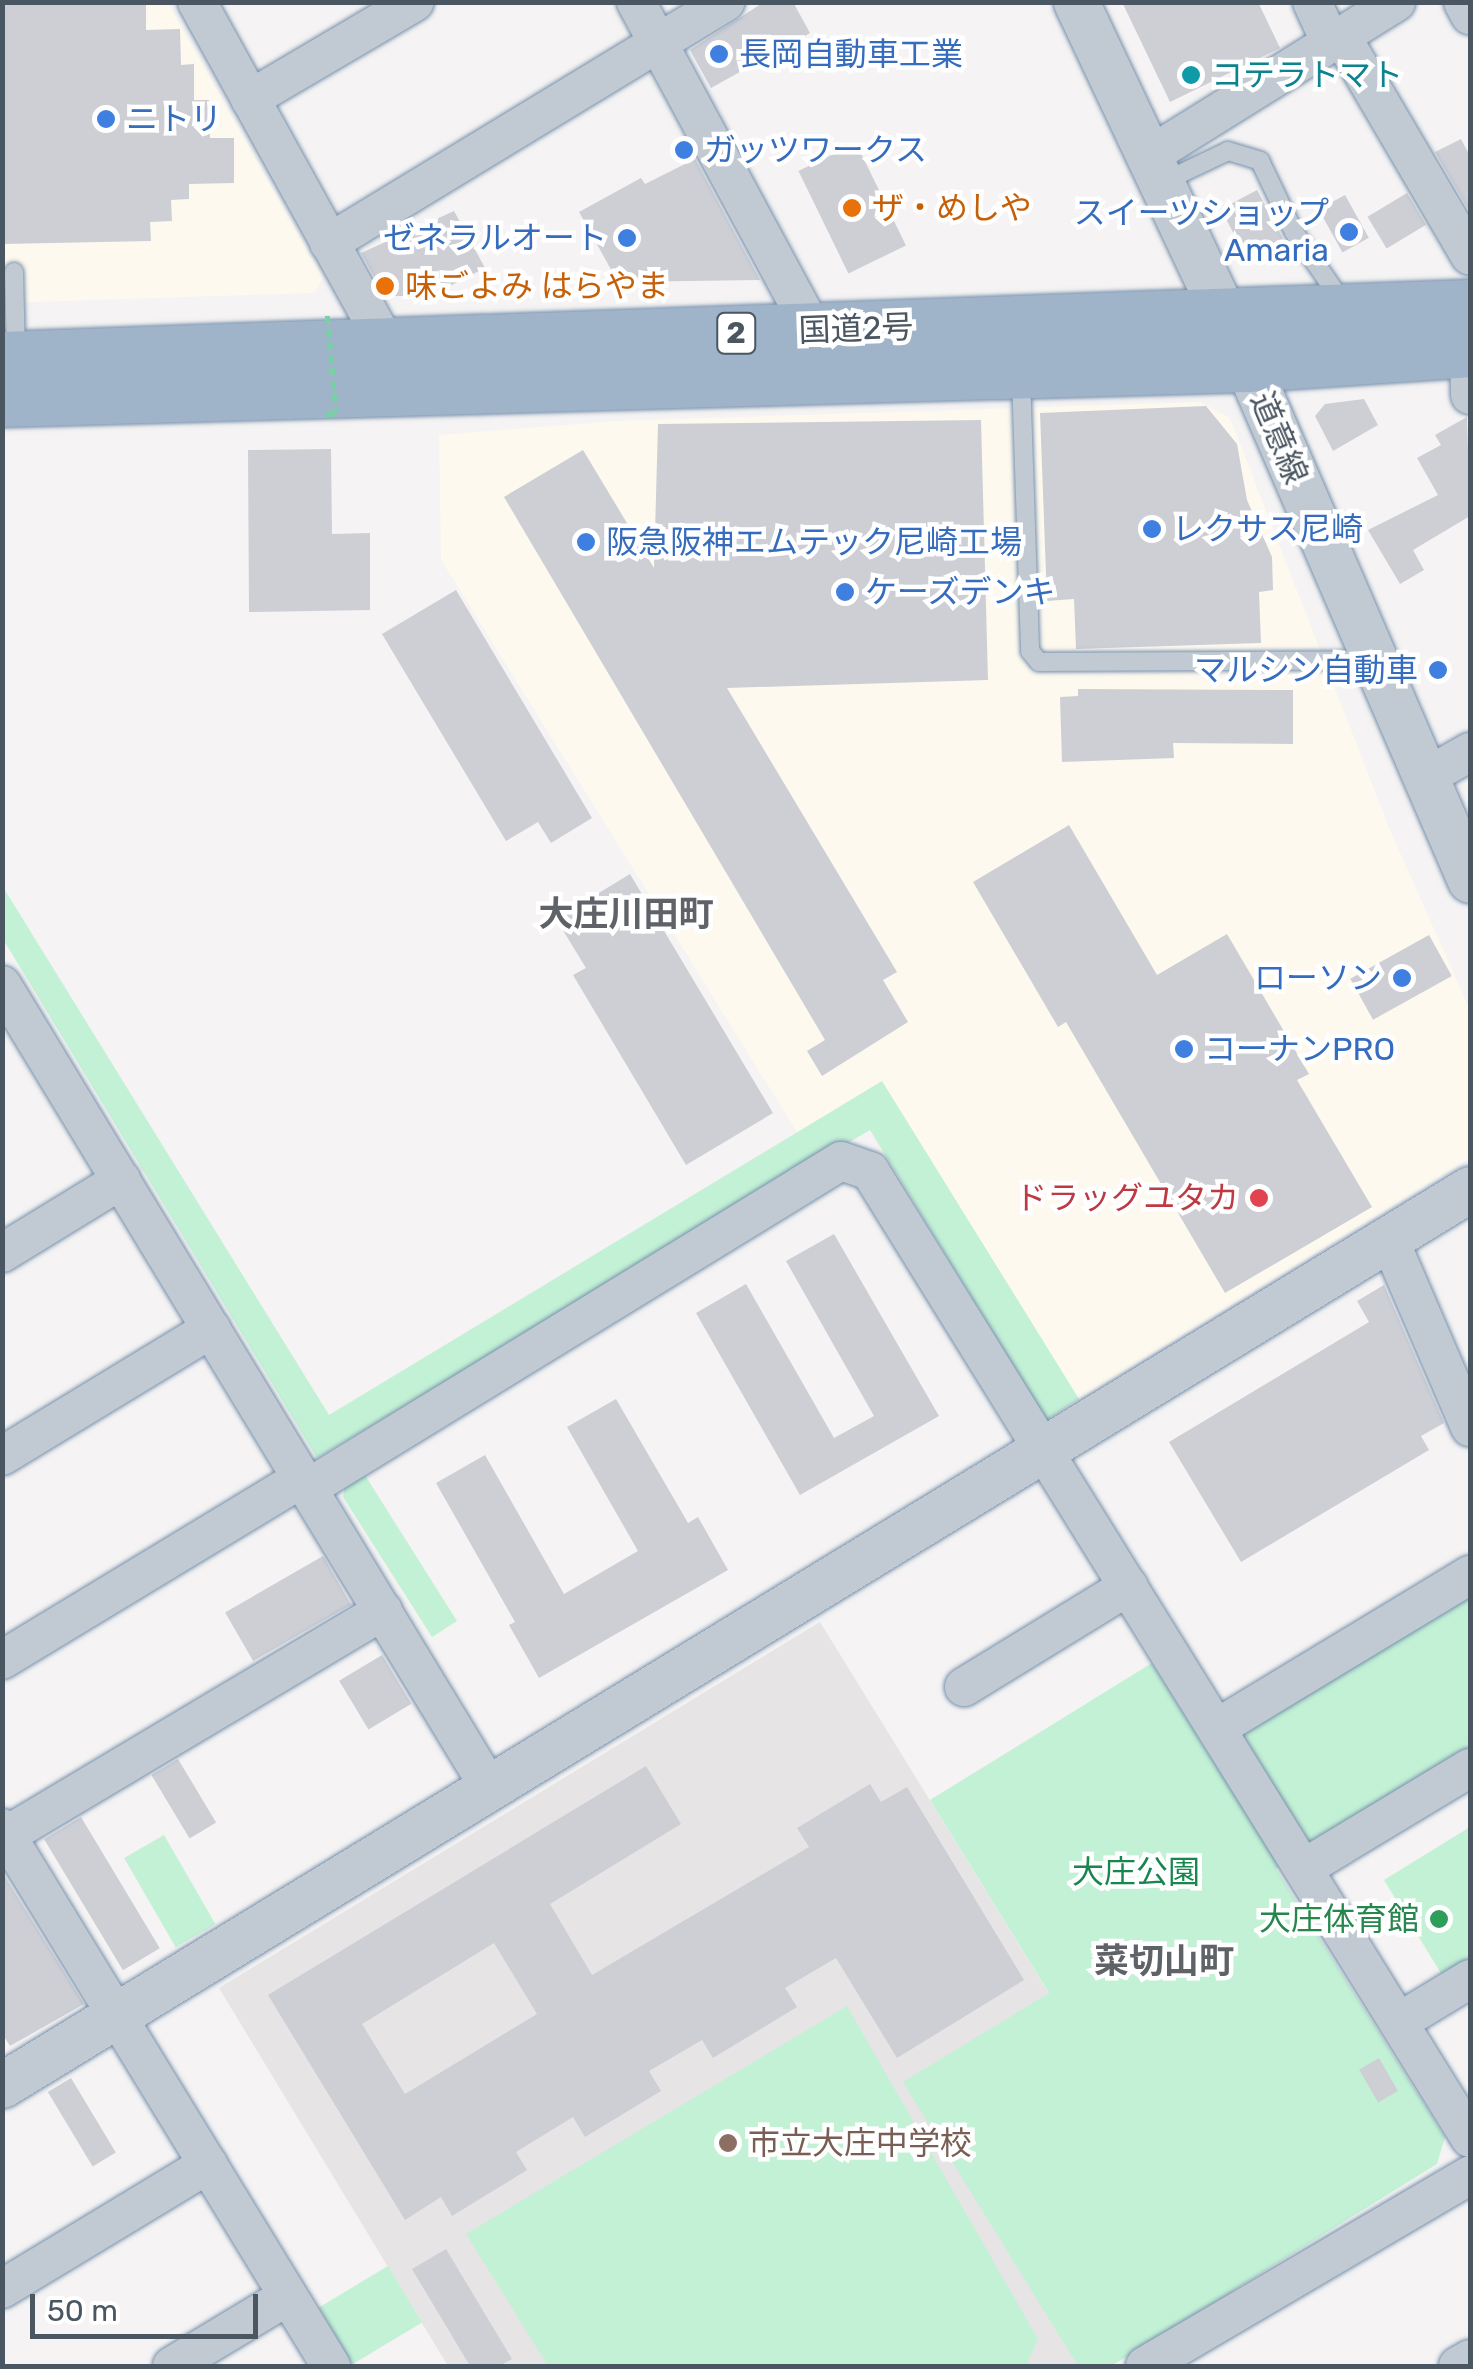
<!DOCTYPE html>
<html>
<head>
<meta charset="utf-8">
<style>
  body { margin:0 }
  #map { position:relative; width:1473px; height:2369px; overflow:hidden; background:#f5f3f3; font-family:Rubik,"Noto Sans JP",sans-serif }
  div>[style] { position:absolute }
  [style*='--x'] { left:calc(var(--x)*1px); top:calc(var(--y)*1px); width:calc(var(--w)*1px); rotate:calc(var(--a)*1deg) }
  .commercial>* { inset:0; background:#fdf9ef }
  .education>* { inset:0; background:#e6e4e5 }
  .green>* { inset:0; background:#c3f1d5; transform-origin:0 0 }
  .building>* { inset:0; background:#cdcfd5; transform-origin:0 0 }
  .roads { filter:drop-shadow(0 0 2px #7690ad) drop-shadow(0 0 2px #7690ad) }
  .service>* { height:18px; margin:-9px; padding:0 9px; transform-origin:9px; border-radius:9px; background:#c1cad2 }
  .minor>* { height:38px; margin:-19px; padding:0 19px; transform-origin:19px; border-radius:19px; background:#c1cad2 }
  .tertiary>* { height:45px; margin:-22.5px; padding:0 22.5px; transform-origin:22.5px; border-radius:22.5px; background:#c1cad2 }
  .trunk>* { height:55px; margin:-27.5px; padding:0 27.5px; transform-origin:27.5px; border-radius:27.5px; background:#9fb4c9 }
  .path-bridge>* { height:5px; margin-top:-2.5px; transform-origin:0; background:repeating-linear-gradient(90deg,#7ad0a6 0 8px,transparent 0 13px) }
  .dots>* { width:28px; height:28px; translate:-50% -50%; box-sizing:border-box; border:5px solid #fff; border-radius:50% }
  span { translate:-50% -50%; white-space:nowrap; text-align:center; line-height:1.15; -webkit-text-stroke:9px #fff; paint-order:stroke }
  .shield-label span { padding:2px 8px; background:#fff; border:2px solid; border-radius:8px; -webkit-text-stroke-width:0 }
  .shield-label { font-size:30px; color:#4a5661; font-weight:700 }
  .shop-label { font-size:32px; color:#366cbe }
  .left { translate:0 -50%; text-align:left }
  .right { translate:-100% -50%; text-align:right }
  .culture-label { font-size:32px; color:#0d838f }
  .food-label { font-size:32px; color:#c56008 }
  .street-label { font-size:32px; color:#4a5661 }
  .health-label { font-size:32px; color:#be3a42 }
  .park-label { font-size:32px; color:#17864f }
  .leisure-label { font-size:32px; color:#27864d }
  .education-label { font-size:32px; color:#785e54 }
  .neighbourhood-label { font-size:35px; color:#5f6368; font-weight:700 }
  .frame { position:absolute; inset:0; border:5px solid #4a5661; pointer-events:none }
  .scale { position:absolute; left:30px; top:2294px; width:228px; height:45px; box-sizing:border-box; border:5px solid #4a5661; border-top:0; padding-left:12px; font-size:30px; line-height:35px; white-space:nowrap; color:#4a5661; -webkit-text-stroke:8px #fff; paint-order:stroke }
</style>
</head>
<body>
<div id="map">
  <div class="commercial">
    <i style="clip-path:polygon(2px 3px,168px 3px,323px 278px,314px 293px,3px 303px)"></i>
    <i style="clip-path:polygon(1200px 402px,1230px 418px,1390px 830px,1470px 1010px,1470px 1158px,1079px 1399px,882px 1082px,797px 1132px,441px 560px,439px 435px,615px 421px)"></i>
  </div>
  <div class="education">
    <i style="clip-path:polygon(820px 1622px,1233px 2292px,1111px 2366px,448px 2366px,219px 1988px)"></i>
  </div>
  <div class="green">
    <i style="clip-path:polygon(3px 887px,329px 1415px,882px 1081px,1079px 1399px,1046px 1420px,870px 1130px,317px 1458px,3px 939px)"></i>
    <i style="clip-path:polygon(363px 1472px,457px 1621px,432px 1637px,343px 1497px,345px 1484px)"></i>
    <i style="clip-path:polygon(1470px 1595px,1470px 1750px,1276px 1869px,1445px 2137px,1437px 2164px,1111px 2366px,1078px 2366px,903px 2082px,1049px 1993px,930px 1800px,1152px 1663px,1208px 1753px)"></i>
    <i style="clip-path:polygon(1470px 1827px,1470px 1958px,1442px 1975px,1384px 1880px)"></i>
    <i style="left:164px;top:1835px;width:103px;height:46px;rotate:60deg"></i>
    <i style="clip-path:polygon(847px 2006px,1038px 2339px,1026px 2366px,548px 2366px,466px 2234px)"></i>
    <i style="left:388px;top:2266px;width:66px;height:81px;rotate:59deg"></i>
  </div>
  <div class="building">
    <i style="clip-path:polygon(2px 2px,146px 2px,146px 30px,180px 29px,181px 65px,194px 64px,194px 100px,209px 100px,210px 138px,234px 138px,234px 183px,189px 184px,189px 199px,171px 200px,172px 221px,150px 222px,151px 241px,2px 244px)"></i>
    <i style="clip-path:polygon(764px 2px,793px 2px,810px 33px,711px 88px,690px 50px)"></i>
    <i style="clip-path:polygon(1122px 2px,1258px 2px,1280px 48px,1170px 102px)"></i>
    <i style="clip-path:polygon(1461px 139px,1470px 156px,1470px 212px,1435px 152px)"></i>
    <i style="left:856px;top:143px;width:114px;height:64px;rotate:64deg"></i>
    <i style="clip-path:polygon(695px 159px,760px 280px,618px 282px,579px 212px,641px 178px,645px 184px)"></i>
    <i style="left:1257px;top:190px;width:59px;height:41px;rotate:62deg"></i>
    <i style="left:1407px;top:193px;width:37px;height:46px;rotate:59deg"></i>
    <i style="left:1345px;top:195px;width:49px;height:30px;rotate:61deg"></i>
    <i style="clip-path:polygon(454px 211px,485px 268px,446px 288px,450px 296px,385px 296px,361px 253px)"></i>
    <i style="clip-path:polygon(1364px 399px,1378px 425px,1333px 451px,1315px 416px,1325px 404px)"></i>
    <i style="clip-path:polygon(1206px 406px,1237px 444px,1247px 500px,1272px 557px,1273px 590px,1259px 592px,1261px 643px,1076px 649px,1074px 599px,1047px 601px,1040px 413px)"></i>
    <i style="clip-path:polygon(1467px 417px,1470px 516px,1413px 550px,1424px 570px,1400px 584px,1368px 530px,1438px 495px,1417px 458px,1441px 445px,1435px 435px)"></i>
    <i style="clip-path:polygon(981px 420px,988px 680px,727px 688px,897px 972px,883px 980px,908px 1022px,822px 1076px,807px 1051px,825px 1040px,504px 497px,583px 450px,654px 568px,658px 424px)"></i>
    <i style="clip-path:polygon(331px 449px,332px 534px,370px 533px,370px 610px,249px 612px,248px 450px)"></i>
    <i style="clip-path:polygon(456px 590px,592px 818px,551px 843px,538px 822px,506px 841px,382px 634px)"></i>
    <i style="clip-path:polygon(1078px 689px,1293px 690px,1293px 744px,1173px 743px,1174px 758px,1062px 762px,1060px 697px,1078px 696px)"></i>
    <i style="clip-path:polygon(1069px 825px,1157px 975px,1227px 934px,1309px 1074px,1297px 1080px,1372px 1207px,1225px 1293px,1066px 1022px,1058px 1027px,973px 882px)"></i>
    <i style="clip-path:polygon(630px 874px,773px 1113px,686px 1165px,573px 975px,586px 968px,556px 919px)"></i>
    <i style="left:1429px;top:935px;width:47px;height:90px;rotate:61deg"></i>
    <i style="clip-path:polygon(834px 1234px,939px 1416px,800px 1495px,696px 1313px,746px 1284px,834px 1438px,874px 1416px,786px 1261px)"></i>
    <i style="clip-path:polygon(1384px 1285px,1444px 1423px,1421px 1436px,1429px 1450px,1241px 1562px,1169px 1442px,1369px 1322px,1357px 1301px)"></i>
    <i style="clip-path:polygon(616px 1399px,688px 1523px,698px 1517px,728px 1570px,539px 1678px,509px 1625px,515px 1622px,436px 1483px,485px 1455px,564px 1594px,638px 1551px,567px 1427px)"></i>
    <i style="left:323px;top:1556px;width:56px;height:113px;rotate:60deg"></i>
    <i style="left:382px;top:1655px;width:57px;height:50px;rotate:59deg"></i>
    <i style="left:178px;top:1759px;width:74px;height:31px;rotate:59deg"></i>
    <i style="clip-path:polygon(evenodd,646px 1766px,681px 1824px,550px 1904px,592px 1975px,809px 1847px,797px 1828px,870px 1784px,881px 1802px,907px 1787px,1024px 1980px,897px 2058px,836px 1958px,785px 1988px,797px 2007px,713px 2058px,702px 2040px,649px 2071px,661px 2091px,585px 2137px,573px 2117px,516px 2152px,527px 2170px,452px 2216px,441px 2197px,405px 2220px,268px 1995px,646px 1766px,494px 1943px,537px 2014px,405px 2094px,362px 2024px,494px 1943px)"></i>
    <i style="left:81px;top:1817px;width:153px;height:43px;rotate:59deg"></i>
    <i style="clip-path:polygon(2px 1872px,84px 2004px,10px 2046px,2px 2033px)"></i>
    <i style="left:1379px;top:2058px;width:38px;height:23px;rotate:60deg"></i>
    <i style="left:71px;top:2078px;width:87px;height:27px;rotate:59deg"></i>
    <i style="clip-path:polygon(446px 2249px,512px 2359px,499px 2366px,470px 2366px,412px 2269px)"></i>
  </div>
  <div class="roads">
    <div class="service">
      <i style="--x:1161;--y:183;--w:74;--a:-25.5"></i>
      <i style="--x:1228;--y:151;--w:34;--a:17"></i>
      <i style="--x:1260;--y:161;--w:79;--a:64.4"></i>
      <i style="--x:1294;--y:232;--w:86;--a:55.4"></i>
      <i style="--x:14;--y:272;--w:81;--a:88.6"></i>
      <i style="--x:1021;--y:376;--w:275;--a:88.1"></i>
      <i style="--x:1030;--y:651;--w:14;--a:51"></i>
      <i style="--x:1039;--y:662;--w:334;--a:-0.3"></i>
    </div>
    <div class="minor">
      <i style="--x:197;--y:2;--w:389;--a:61.1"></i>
      <i style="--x:636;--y:2;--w:374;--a:61.7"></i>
      <i style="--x:1312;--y:2;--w:43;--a:65.2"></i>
      <i style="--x:1330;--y:41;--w:18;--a:16"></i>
      <i style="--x:1347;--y:46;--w:243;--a:59.6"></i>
      <i style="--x:1463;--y:2;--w:15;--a:62"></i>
      <i style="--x:250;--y:99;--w:191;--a:-30.5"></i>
      <i style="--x:1149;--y:156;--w:291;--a:-31.9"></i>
      <i style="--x:329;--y:243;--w:464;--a:-31.3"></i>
      <i style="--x:1469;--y:349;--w:46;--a:88.8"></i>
      <i style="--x:1426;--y:777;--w:51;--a:-29.6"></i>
      <i style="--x:2;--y:985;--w:938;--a:58.73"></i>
      <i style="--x:1389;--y:1239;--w:205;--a:66.7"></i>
      <i style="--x:2;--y:1253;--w:140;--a:-31.5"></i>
      <i style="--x:2;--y:1456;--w:245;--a:-31.3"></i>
      <i style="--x:308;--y:1488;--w:625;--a:-31.53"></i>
      <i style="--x:841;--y:1161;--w:31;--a:19"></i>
      <i style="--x:870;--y:1171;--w:1138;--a:58.18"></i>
      <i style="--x:2;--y:1660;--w:351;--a:-31.2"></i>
      <i style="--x:964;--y:1687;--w:193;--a:-31.5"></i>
      <i style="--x:1217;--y:1728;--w:296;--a:-31.2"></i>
      <i style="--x:2;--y:1828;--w:631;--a:58.55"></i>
      <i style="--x:7;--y:1835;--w:438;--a:-30.8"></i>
      <i style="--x:1304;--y:1868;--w:194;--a:-31.1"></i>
      <i style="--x:1399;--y:2022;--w:83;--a:-31.2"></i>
      <i style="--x:2;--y:2289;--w:241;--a:-31.2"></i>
      <i style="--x:172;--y:2366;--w:135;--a:-31.1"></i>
      <i style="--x:1145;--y:2366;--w:377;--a:-30.4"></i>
      <i style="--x:1458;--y:2366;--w:14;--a:-30"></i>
    </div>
    <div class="tertiary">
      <i style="--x:1076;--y:2;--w:400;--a:64.7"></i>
      <i style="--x:1247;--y:364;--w:562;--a:66.63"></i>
      <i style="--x:2;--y:2085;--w:1720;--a:-31.4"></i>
    </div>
    <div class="trunk">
      <i style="--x:2;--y:359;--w:1469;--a:-2.03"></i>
      <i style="--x:2;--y:399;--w:1245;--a:-1.61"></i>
      <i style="--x:1247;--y:364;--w:224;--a:-3.8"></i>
    </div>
  </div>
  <div class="path-bridge">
    <i style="--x:325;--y:414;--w:11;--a:0"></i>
    <i style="--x:336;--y:414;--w:103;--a:-95"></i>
  </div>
  <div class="dots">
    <i style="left:719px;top:54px;background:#3f7fe0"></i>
    <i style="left:1191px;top:75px;background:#0f9aa8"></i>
    <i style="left:106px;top:119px;background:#3f7fe0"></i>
    <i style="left:684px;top:150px;background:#3f7fe0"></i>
    <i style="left:852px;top:208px;background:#e8710a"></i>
    <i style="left:1349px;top:232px;background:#3f7fe0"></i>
    <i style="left:627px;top:238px;background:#3f7fe0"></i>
    <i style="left:385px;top:286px;background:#e8710a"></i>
    <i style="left:1152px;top:529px;background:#3f7fe0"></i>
    <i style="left:586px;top:542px;background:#3f7fe0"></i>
    <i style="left:845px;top:592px;background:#3f7fe0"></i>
    <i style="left:1438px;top:670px;background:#3f7fe0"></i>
    <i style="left:1402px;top:978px;background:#3f7fe0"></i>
    <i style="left:1184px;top:1049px;background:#3f7fe0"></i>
    <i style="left:1259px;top:1198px;background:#e0444e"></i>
    <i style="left:1439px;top:1919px;background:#2e9e5b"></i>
    <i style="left:728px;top:2143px;background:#8d6e63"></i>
  </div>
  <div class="shield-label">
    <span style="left:736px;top:333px">2</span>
  </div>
  <div class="shop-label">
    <span class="left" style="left:739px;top:54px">長岡自動車工業</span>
    <span class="left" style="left:126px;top:119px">ニトリ</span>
    <span class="left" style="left:704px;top:150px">ガッツワークス</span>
    <span class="right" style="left:1329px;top:232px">スイーツショップ<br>Amaria</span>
    <span class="right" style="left:607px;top:238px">ゼネラルオート</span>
    <span class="left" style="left:1172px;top:529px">レクサス尼崎</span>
    <span class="left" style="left:606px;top:542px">阪急阪神エムテック尼崎工場</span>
    <span class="left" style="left:865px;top:592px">ケーズデンキ</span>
    <span class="right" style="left:1418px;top:670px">マルシン自動車</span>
    <span class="right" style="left:1382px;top:978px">ローソン</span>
    <span class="left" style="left:1204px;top:1049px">コーナンPRO</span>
  </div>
  <div class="culture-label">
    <span class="left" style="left:1211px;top:75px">コテラトマト</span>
  </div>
  <div class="food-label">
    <span class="left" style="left:872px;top:208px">ザ・めしや</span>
    <span class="left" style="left:405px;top:286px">味ごよみ はらやま</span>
  </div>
  <div class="street-label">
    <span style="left:856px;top:329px;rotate:-2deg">国道2号</span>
    <span style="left:1279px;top:438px;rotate:67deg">道意線</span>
  </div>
  <div class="health-label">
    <span class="right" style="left:1239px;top:1198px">ドラッグユタカ</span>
  </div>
  <div class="park-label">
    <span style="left:1136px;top:1872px">大庄公園</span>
  </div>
  <div class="leisure-label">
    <span class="right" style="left:1419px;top:1919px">大庄体育館</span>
  </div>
  <div class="education-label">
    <span class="left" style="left:748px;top:2143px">市立大庄中学校</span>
  </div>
  <div class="neighbourhood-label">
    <span style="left:626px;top:914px">大庄川田町</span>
    <span style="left:1164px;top:1961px">菜切山町</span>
  </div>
  <div class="frame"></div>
  <div class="scale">50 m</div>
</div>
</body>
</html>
